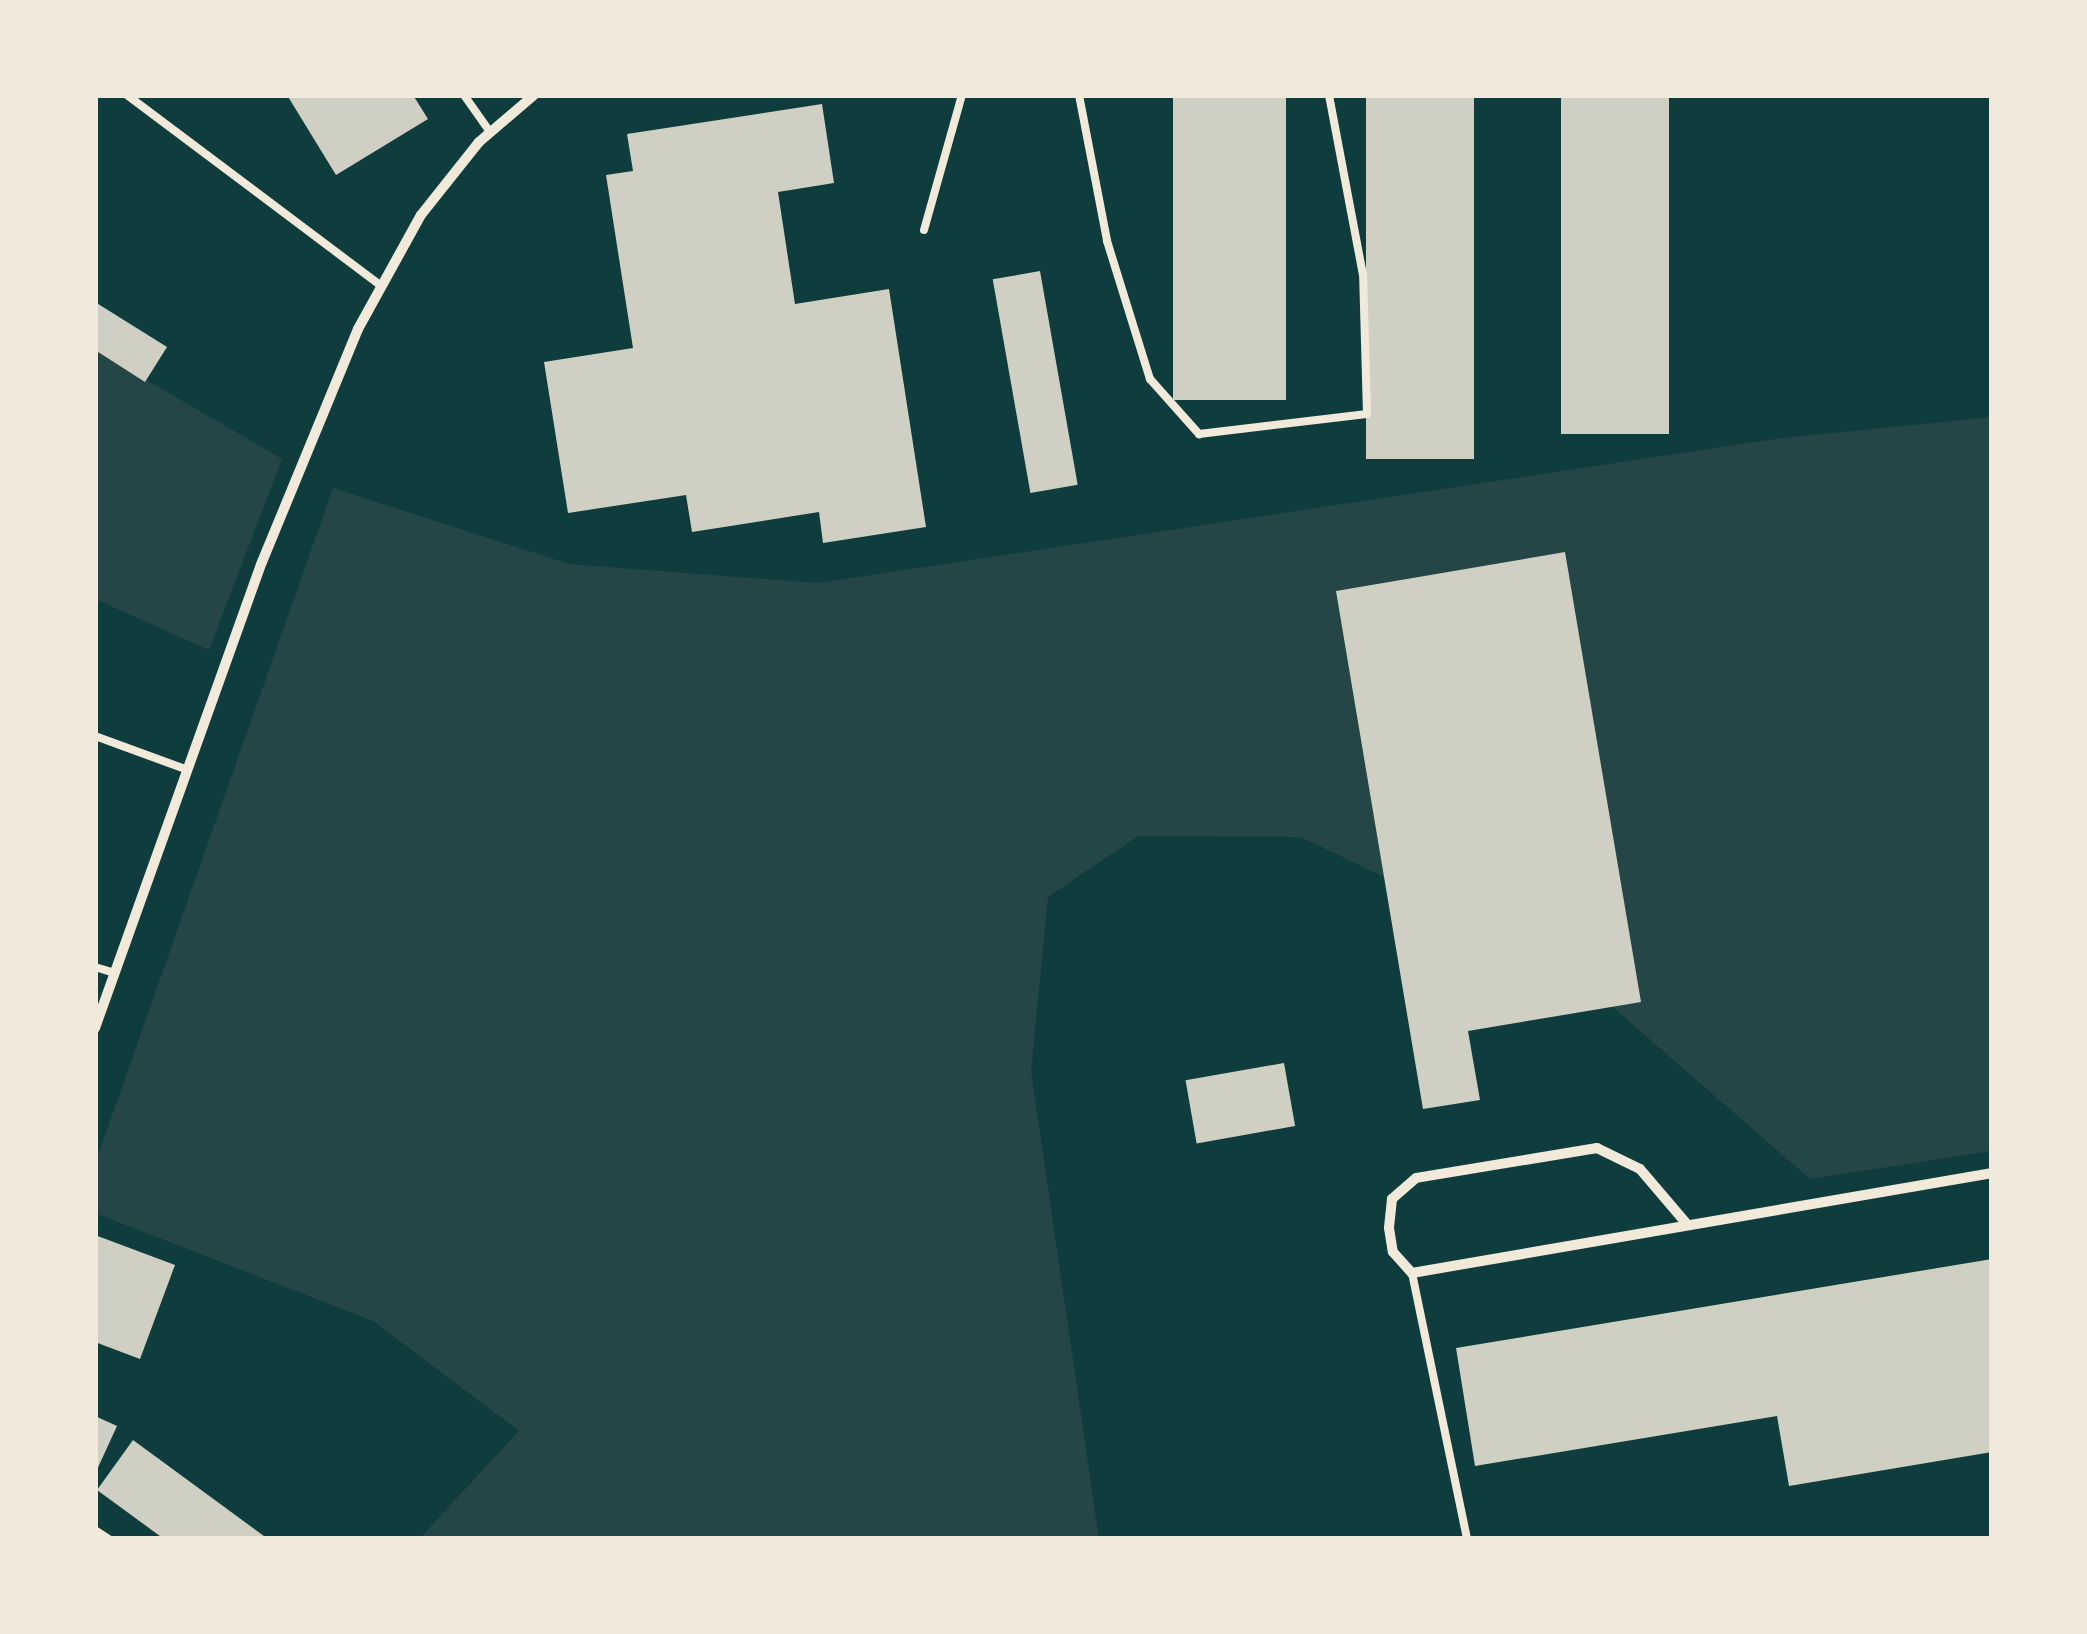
<!DOCTYPE html>
<html>
<head>
<meta charset="utf-8">
<style>
  body { margin:0 }
  #map { position:relative; width:2087px; height:1634px; overflow:hidden; background:#0f3d3e; font-family:Commissioner,sans-serif }
  div>[style] { position:absolute }
  [style*='--x'] { left:calc(var(--x)*1px); top:calc(var(--y)*1px); width:calc(var(--w)*1px); rotate:calc(var(--a)*1deg) }
  .green>* { inset:0; background:#244646 }
  .building>* { inset:0; background:#cfcfc3; transform-origin:0 0 }
  .service>* { height:8px; margin:-4px; padding:0 4px; transform-origin:4px; border-radius:4px; background:#f1e9da }
  .minor>* { height:10px; margin:-5px; padding:0 5px; transform-origin:5px; border-radius:5px; background:#f1e9da }
  span { translate:-50% -50%; white-space:nowrap; text-align:center; line-height:1.15; -webkit-text-stroke:10px #f1e9da; paint-order:stroke }
  .frame { position:absolute; inset:0; border:98px solid #f1e9da; pointer-events:none }
</style>
</head>
<body>
<div id="map">
  <div class="green">
    <i style="clip-path:polygon(95px 350px,282px 459px,209px 650px,95px 599px)"></i>
    <i style="clip-path:polygon(1992px 417px,1992px 1151px,1810px 1179px,1561px 962px,1301px 837px,1138px 836px,1048px 897px,1031px 1071px,1099px 1539px,419px 1539px,519px 1431px,373px 1321px,95px 1213px,95px 1164px,333px 488px,569px 564px,818px 583px,1782px 438px)"></i>
  </div>
  <div class="building">
    <i style="clip-path:polygon(287px 95px,413px 95px,428px 119px,336px 175px)"></i>
    <i style="left:1173px;top:95px;width:113px;height:305px"></i>
    <i style="left:1366px;top:95px;width:108px;height:364px"></i>
    <i style="left:1561px;top:95px;width:108px;height:339px"></i>
    <i style="clip-path:polygon(822px 104px,834px 183px,778px 192px,795px 304px,889px 289px,926px 527px,823px 543px,819px 512px,692px 532px,686px 495px,568px 513px,544px 362px,633px 348px,606px 175px,633px 171px,627px 134px)"></i>
    <i style="left:1040px;top:271px;width:217px;height:48px;rotate:80deg"></i>
    <i style="clip-path:polygon(95px 302px,167px 347px,145px 382px,95px 350px)"></i>
    <i style="clip-path:polygon(1565px 552px,1641px 1002px,1468px 1031px,1480px 1100px,1423px 1109px,1336px 591px)"></i>
    <i style="left:1284px;top:1063px;width:64px;height:100px;rotate:80deg"></i>
    <i style="clip-path:polygon(95px 1235px,175px 1265px,140px 1359px,95px 1342px)"></i>
    <i style="clip-path:polygon(1992px 1259px,1992px 1452px,1789px 1486px,1777px 1416px,1475px 1466px,1456px 1348px)"></i>
    <i style="clip-path:polygon(95px 1416px,117px 1426px,95px 1474px)"></i>
    <i style="clip-path:polygon(133px 1440px,268px 1539px,164px 1539px,97px 1490px)"></i>
  </div>
  <div class="service">
    <i style="--x:127;--y:95;--w:316;--a:36.9"></i>
    <i style="--x:464;--y:95;--w:45;--a:54.9"></i>
    <i style="--x:1079;--y:95;--w:149;--a:79.1"></i>
    <i style="--x:1107;--y:241;--w:145;--a:72.7"></i>
    <i style="--x:1150;--y:379;--w:74;--a:48.3"></i>
    <i style="--x:1199;--y:434;--w:169;--a:-6.8"></i>
    <i style="--x:1367;--y:414;--w:139;--a:-91.6"></i>
    <i style="--x:1363;--y:275;--w:183;--a:-100.7"></i>
    <i style="--x:924;--y:230;--w:140;--a:-74.3"></i>
    <i style="--x:95;--y:736;--w:99;--a:20.1"></i>
    <i style="--x:95;--y:967;--w:21;--a:17"></i>
    <i style="--x:1412;--y:1273;--w:272;--a:78.3"></i>
    <i style="--x:95;--y:1530;--w:17;--a:33"></i>
  </div>
  <div class="minor">
    <i style="--x:95;--y:1028;--w:495;--a:-70.3"></i>
    <i style="--x:262;--y:562;--w:252;--a:-67.6"></i>
    <i style="--x:358;--y:329;--w:130;--a:-61.1"></i>
    <i style="--x:421;--y:215;--w:93;--a:-51.5"></i>
    <i style="--x:479;--y:142;--w:72;--a:-40.5"></i>
    <i style="--x:1686;--y:1223;--w:71;--a:-130.4"></i>
    <i style="--x:1640;--y:1169;--w:48;--a:-154"></i>
    <i style="--x:1597;--y:1148;--w:183;--a:170.6"></i>
    <i style="--x:1416;--y:1178;--w:32;--a:139"></i>
    <i style="--x:1392;--y:1199;--w:29;--a:96"></i>
    <i style="--x:1389;--y:1228;--w:24;--a:81"></i>
    <i style="--x:1393;--y:1252;--w:28;--a:48"></i>
    <i style="--x:1412;--y:1273;--w:589;--a:-9.78"></i>
  </div>
  <div class="frame"></div>
</div>
</body>
</html>
